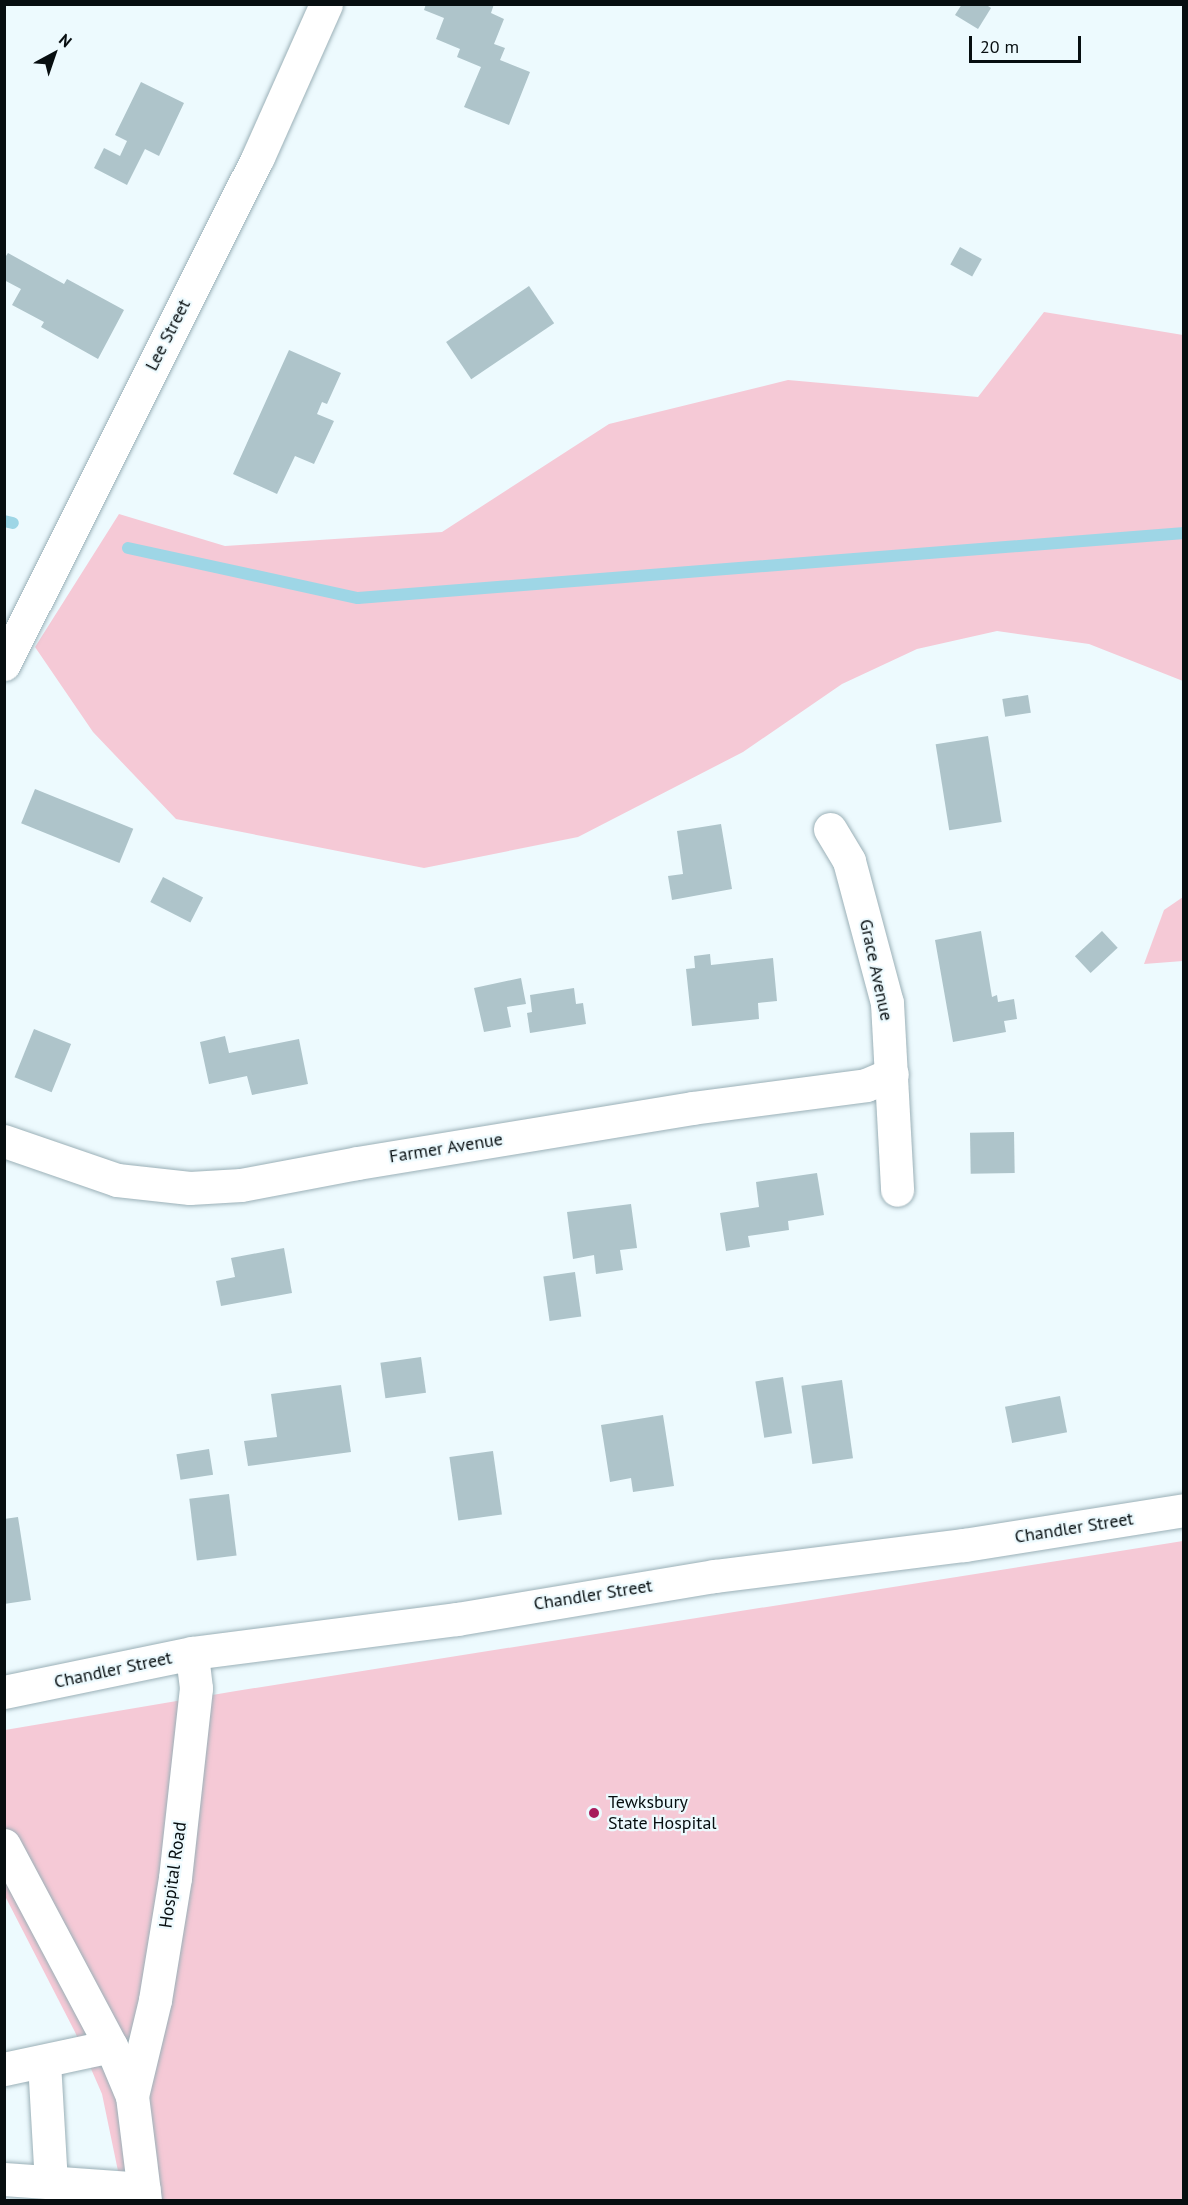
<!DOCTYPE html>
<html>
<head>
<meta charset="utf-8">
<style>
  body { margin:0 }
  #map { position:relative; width:1188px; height:2205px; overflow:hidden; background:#edfafe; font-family:"PT Sans",sans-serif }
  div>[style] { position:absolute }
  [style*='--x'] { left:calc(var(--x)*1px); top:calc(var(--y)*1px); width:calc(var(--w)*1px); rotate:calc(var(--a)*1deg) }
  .green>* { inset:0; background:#f5c9d6 }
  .stream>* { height:12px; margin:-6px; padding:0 6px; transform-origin:6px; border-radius:6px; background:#9ed6e6 }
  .building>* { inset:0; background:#aec4ca; transform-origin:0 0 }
  .roads { filter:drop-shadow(0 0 2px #9bb0b7) drop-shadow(0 0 2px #9bb0b7) }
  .minor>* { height:33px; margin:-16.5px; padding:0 16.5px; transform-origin:16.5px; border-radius:16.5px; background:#fff }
  .dots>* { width:16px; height:16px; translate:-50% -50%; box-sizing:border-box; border:3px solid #edfafe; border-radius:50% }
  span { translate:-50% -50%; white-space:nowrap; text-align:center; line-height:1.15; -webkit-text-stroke:4.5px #edfafe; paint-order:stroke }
  .street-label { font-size:18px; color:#070e10 }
  .poi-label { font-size:18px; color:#070e10 }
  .left { translate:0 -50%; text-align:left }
  .frame { position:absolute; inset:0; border:6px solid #070e10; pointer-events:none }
  .north { position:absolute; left:24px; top:24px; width:60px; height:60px; -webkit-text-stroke:4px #edfafe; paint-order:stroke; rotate:40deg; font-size:16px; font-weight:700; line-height:24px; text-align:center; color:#070e10 }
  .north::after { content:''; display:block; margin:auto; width:21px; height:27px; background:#070e10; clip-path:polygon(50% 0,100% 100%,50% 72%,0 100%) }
  .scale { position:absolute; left:969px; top:36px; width:112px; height:27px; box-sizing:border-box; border:3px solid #070e10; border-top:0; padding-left:8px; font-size:18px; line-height:21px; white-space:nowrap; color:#070e10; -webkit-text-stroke:4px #edfafe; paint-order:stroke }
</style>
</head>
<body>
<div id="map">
  <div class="green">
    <i style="clip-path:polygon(1044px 312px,1183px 335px,1183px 681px,1089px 644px,997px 631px,917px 649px,842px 684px,743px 752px,578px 837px,424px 868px,176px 819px,93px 732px,35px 647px,119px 514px,225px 546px,442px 532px,609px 424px,788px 380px,978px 397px)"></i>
    <i style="clip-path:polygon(1183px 897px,1183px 961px,1144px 964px,1164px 910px)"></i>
    <i style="clip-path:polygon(1183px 1541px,1183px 2200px,124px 2200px,102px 2094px,75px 2032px,5px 1896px,5px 1730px,236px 1691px)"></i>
  </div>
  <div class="stream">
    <i style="--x:4;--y:521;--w:9;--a:13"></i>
    <i style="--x:128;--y:548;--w:235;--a:12.3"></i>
    <i style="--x:358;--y:598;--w:829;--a:-4.5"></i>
  </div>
  <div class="building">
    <i style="clip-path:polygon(426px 4px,494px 4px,491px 13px,504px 19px,494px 44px,505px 48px,500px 60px,530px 72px,509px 125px,464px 107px,481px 67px,457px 57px,460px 49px,436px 39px,444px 18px,424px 10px)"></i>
    <i style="clip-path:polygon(962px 4px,985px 4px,991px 8px,978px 29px,955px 15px)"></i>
    <i style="clip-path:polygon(141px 82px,184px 103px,159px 156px,145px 149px,127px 185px,94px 168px,104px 148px,120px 156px,127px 141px,115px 135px)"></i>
    <i style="left:960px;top:247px;width:25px;height:20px;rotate:29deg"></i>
    <i style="clip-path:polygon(8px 253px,64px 284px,67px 279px,124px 310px,98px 359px,41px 327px,44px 322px,12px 305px,21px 289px,4px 280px,4px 259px)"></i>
    <i style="left:529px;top:286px;width:45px;height:100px;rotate:56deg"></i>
    <i style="clip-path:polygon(289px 350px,341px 373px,327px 404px,322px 402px,317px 414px,334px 421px,314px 464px,295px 456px,277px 494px,233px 474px)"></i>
    <i style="left:1028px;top:695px;width:18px;height:26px;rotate:81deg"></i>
    <i style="left:988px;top:736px;width:87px;height:53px;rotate:81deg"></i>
    <i style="left:35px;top:789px;width:106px;height:37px;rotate:22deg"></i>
    <i style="clip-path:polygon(721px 824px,732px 889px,672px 900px,668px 876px,683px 874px,677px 831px)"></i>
    <i style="left:163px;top:877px;width:45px;height:28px;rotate:27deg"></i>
    <i style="clip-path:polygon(981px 931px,992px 997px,997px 995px,998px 1002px,1014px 999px,1017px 1019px,1004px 1021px,1006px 1032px,953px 1042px,935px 940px)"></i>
    <i style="left:1102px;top:931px;width:23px;height:37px;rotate:47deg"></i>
    <i style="clip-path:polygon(710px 954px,711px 965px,773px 958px,777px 1001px,758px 1003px,759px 1019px,692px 1026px,686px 969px,695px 968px,694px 956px)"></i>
    <i style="clip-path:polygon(521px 978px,526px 1004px,507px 1007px,511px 1027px,484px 1032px,474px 988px)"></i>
    <i style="clip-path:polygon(574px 988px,576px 1004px,583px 1003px,586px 1024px,530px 1033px,527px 1013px,532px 1012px,530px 995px)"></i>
    <i style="left:34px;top:1029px;width:40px;height:52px;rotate:22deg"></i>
    <i style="clip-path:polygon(225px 1036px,229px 1053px,299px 1039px,308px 1084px,252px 1095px,247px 1076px,209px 1084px,200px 1042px)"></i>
    <i style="left:1014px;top:1132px;width:41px;height:44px;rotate:89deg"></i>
    <i style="clip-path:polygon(817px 1173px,824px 1215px,788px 1221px,789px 1230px,748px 1236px,750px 1247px,726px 1251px,720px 1213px,759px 1207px,756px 1182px)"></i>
    <i style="clip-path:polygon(631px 1204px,637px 1248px,620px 1250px,623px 1270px,596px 1274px,594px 1255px,573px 1259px,567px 1212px)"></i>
    <i style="clip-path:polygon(284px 1248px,292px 1293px,221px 1306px,216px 1281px,235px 1277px,231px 1258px)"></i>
    <i style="left:575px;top:1272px;width:45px;height:32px;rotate:82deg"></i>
    <i style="left:421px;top:1357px;width:36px;height:41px;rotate:82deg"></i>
    <i style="left:783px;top:1377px;width:57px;height:28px;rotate:81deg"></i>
    <i style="left:842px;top:1380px;width:79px;height:41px;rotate:82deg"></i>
    <i style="clip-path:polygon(341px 1385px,351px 1452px,248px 1466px,244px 1441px,277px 1437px,271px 1394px)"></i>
    <i style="left:1060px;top:1396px;width:37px;height:56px;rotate:79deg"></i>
    <i style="clip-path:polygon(663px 1415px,674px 1486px,633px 1492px,631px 1478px,610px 1482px,601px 1425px)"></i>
    <i style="left:209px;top:1449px;width:26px;height:33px;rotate:81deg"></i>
    <i style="left:493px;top:1451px;width:64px;height:44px;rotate:82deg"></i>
    <i style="left:229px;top:1494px;width:62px;height:40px;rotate:83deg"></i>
    <i style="clip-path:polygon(18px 1517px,31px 1600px,4px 1604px,4px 1519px)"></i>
  </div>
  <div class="roads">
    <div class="minor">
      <i style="--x:4;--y:664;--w:567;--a:-63.39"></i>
      <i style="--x:258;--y:157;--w:167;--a:-66"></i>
      <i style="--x:830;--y:829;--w:37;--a:59"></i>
      <i style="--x:849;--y:861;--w:147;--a:75"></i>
      <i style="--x:887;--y:1003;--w:187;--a:86.9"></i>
      <i style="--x:4;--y:1141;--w:120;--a:19"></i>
      <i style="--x:117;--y:1180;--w:73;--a:6.3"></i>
      <i style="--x:190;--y:1188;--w:51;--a:-3.4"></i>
      <i style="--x:241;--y:1185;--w:118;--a:-10.7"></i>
      <i style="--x:357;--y:1163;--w:339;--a:-9.3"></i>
      <i style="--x:692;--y:1108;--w:176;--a:-7.5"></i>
      <i style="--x:866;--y:1085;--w:28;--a:-23"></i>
      <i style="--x:4;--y:1692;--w:192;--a:-11.7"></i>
      <i style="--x:192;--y:1653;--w:267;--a:-7.3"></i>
      <i style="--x:457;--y:1619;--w:261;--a:-9.5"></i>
      <i style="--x:714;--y:1576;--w:252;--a:-7.1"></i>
      <i style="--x:964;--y:1545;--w:223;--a:-9"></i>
      <i style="--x:4;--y:1845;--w:228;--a:62"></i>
      <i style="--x:111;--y:2046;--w:54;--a:67.2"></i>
      <i style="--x:132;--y:2096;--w:105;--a:82.9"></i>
      <i style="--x:44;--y:2062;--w:120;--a:86.7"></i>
      <i style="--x:4;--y:2069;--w:109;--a:-12.1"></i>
      <i style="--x:132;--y:2096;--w:99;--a:-76.5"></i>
      <i style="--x:155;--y:2000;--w:124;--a:-80.7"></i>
      <i style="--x:175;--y:1878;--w:191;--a:-83.7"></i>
      <i style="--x:196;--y:1688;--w:35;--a:-97"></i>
      <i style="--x:4;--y:2179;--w:140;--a:4.1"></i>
    </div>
  </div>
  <div class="dots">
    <i style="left:594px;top:1813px;background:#a81b5c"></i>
  </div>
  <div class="street-label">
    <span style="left:168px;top:335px;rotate:-63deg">Lee Street</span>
    <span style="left:876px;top:970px;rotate:78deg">Grace Avenue</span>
    <span style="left:446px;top:1148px;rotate:-9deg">Farmer Avenue</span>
    <span style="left:1074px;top:1528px;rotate:-9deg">Chandler Street</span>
    <span style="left:593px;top:1595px;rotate:-9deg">Chandler Street</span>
    <span style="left:113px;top:1670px;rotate:-12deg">Chandler Street</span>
    <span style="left:173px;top:1875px;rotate:-82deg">Hospital Road</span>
  </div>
  <div class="poi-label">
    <span class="left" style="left:608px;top:1813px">Tewksbury<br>State Hospital</span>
  </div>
  <div class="frame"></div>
  <div class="north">N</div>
  <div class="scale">20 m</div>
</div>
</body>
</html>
